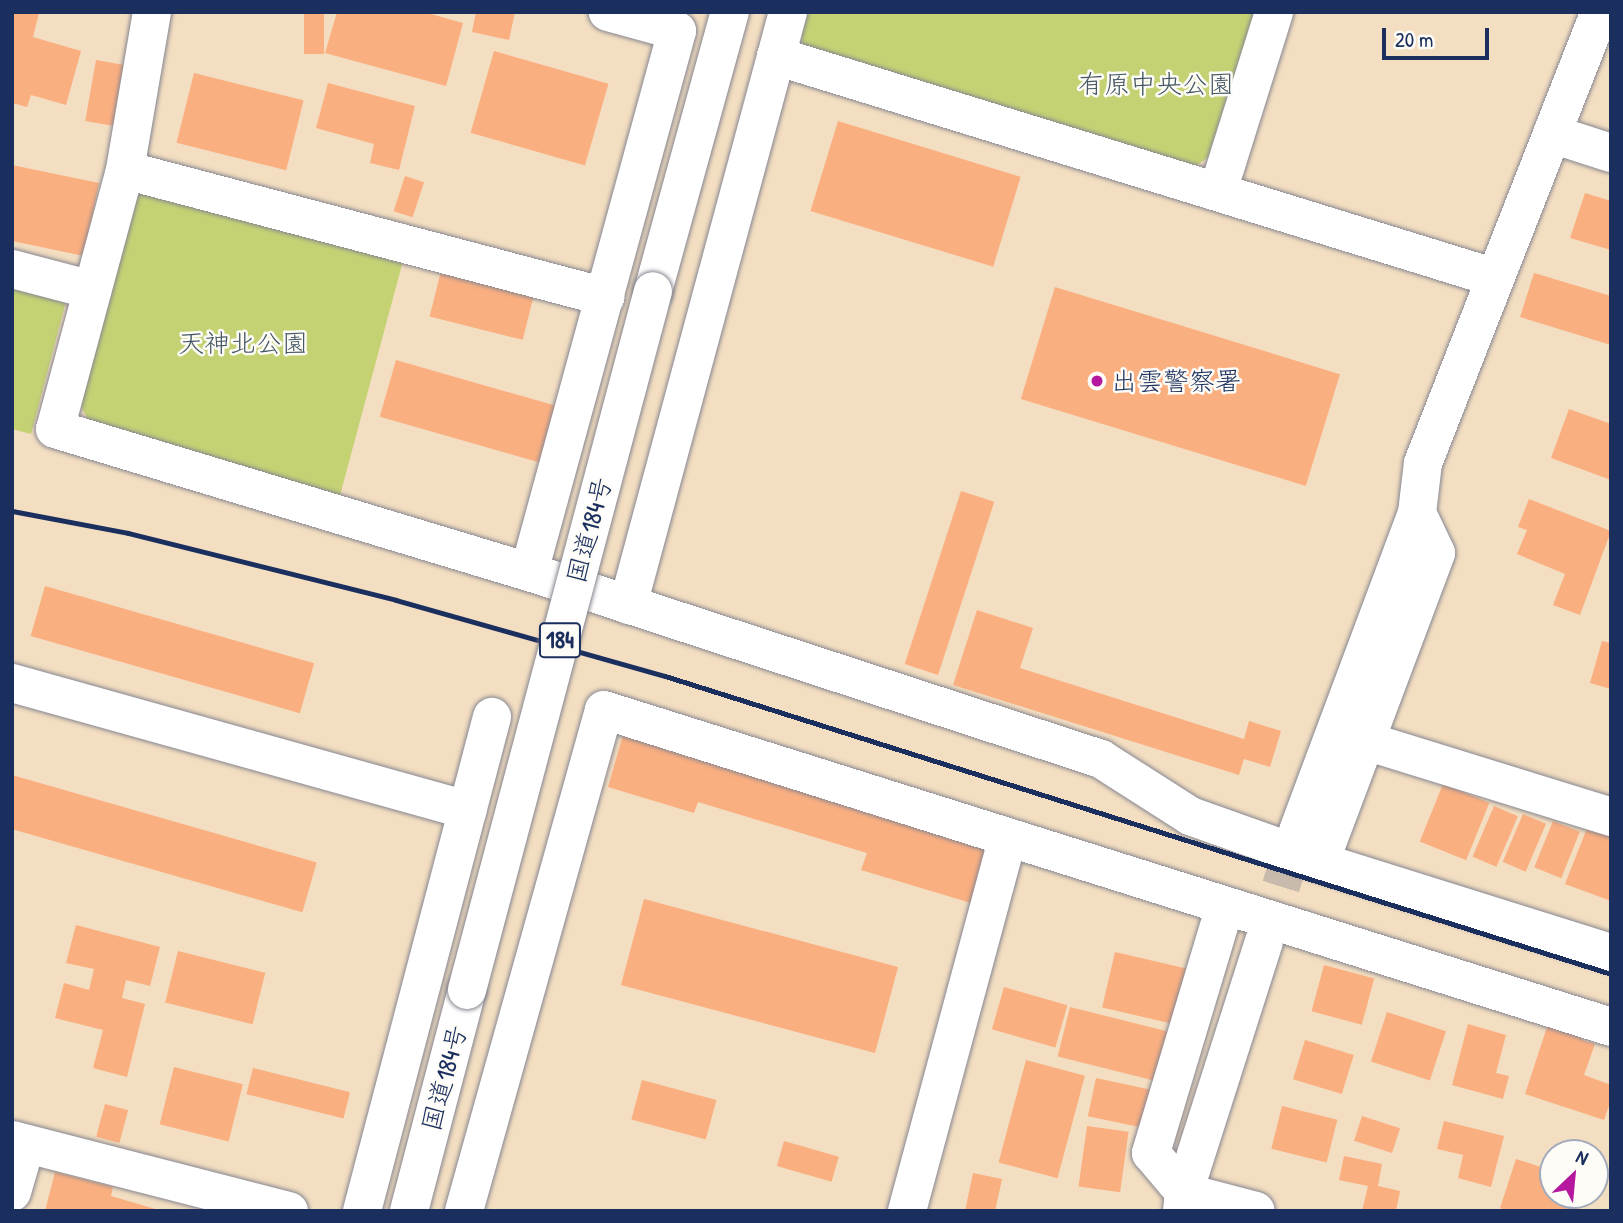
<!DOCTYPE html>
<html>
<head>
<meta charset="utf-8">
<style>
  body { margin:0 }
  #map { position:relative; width:1623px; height:1223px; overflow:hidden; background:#f3dec1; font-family:"Patrick Hand","Klee One",sans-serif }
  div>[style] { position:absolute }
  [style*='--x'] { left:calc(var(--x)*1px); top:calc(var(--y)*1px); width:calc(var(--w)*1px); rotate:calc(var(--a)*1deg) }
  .green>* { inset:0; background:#c5d274 }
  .building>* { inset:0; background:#faaf81; transform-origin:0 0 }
  .minor-tunnel>* { height:38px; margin-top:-19px; transform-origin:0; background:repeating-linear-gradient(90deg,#c8bbad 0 38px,transparent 0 57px) }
  .roads { filter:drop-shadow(0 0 2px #878690) drop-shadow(0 0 2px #878690) }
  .minor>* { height:38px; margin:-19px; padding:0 19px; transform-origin:19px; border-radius:19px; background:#fff }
  .highway>* { height:38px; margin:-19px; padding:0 19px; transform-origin:19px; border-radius:19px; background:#fff }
  .rail>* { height:5px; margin:-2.5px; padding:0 2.5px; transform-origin:2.5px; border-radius:2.5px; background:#1b2f5e }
  .bridges { filter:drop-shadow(0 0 2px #878690) drop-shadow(0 0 2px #878690) }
  .highway-bridge>* { height:38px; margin:-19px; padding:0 19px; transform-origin:19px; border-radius:19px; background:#fff }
  .dots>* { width:19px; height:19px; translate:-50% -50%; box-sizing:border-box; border:4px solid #fdfcf7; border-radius:50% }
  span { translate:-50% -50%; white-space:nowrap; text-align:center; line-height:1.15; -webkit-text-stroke:5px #fdfcf7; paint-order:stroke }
  .shield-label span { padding:2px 5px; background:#fdfcf7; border:2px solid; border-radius:5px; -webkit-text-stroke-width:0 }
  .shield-label { font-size:24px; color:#1b2f5e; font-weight:700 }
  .park-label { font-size:26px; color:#465864 }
  .poi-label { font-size:26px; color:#1b2f5e }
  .left { translate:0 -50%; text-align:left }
  .street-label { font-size:26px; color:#1b2f5e }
  .frame { position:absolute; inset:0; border:14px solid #1b2f5e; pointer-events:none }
  .north { position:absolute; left:1539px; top:1139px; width:70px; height:70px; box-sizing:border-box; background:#fdfcf7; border:2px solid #a3aaba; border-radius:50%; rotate:26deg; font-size:19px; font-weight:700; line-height:28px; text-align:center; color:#1b2f5e }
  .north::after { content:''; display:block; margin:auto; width:24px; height:32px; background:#b5179e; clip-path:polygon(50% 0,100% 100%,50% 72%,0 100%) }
  .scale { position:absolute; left:1382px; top:28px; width:107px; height:32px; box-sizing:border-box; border:4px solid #1b2f5e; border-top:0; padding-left:9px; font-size:21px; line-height:24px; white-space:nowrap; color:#1b2f5e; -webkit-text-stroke:5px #fdfcf7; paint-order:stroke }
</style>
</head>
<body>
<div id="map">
  <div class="green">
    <i style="clip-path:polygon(807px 12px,1255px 12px,1208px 157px,1192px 169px,804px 50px,801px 33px)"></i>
    <i style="clip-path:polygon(150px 190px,403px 261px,339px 499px,91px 426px,76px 396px,135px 195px)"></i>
    <i style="clip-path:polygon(12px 286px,66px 301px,31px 434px,12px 429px)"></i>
  </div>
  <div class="building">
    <i style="clip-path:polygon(12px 12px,39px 13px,33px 37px,81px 51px,66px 105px,31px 95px,27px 107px,12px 103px)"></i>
    <i style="left:304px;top:12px;width:20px;height:42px"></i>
    <i style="clip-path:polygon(337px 12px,424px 12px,463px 23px,446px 86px,325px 53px)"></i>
    <i style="clip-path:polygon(476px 12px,515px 12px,509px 40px,472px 32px)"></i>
    <i style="left:494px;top:51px;width:119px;height:85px;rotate:16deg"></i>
    <i style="left:96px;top:60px;width:29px;height:62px;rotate:10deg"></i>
    <i style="left:194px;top:73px;width:113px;height:72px;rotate:14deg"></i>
    <i style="clip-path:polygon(328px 83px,415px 106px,399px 170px,370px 163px,374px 144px,316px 128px)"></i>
    <i style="left:838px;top:121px;width:191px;height:94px;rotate:17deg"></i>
    <i style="clip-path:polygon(12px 165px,99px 183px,84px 256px,12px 241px)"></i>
    <i style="left:405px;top:176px;width:20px;height:37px;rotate:18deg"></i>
    <i style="clip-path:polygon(1585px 193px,1611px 201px,1611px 250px,1570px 238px)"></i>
    <i style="left:441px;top:271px;width:96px;height:47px;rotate:14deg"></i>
    <i style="clip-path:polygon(1534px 273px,1611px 296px,1611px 345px,1520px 317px)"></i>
    <i style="left:1055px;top:287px;width:298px;height:117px;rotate:17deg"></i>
    <i style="left:396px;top:360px;width:170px;height:59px;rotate:16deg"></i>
    <i style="clip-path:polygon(1569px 409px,1611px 424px,1611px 480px,1551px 458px)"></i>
    <i style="left:961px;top:491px;width:35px;height:182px;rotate:18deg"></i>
    <i style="clip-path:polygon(1529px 499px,1611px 531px,1580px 615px,1553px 605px,1565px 574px,1517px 554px,1527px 530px,1518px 527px)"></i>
    <i style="left:45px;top:586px;width:280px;height:52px;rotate:16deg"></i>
    <i style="clip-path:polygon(977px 610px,1033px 628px,1020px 668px,1244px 739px,1249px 721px,1281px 731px,1270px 767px,1244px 759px,1239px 775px,953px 685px)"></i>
    <i style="clip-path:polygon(1602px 641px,1611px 643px,1611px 689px,1590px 683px)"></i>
    <i style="clip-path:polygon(623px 735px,989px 844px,971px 903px,861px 870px,867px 853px,698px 802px,694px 813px,608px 787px)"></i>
    <i style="left:12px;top:775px;width:317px;height:52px;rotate:16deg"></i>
    <i style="left:1443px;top:784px;width:50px;height:62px;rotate:22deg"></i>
    <i style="left:1494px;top:806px;width:26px;height:55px;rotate:23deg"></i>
    <i style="left:1523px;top:814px;width:25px;height:52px;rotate:23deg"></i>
    <i style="left:1553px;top:821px;width:29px;height:50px;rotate:22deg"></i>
    <i style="clip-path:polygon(1589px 823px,1611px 831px,1611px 901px,1565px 884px)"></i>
    <i style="left:644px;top:899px;width:263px;height:89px;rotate:15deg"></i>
    <i style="clip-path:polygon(76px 925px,160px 947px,150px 986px,126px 980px,122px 998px,145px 1004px,127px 1077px,93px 1068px,103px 1030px,55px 1018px,64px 983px,89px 990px,94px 969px,66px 963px)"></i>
    <i style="left:178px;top:951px;width:90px;height:53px;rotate:14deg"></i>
    <i style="left:1115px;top:952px;width:73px;height:57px;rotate:13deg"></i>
    <i style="left:1324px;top:965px;width:52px;height:48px;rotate:15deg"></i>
    <i style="left:1004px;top:987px;width:66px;height:44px;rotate:16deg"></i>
    <i style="left:1070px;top:1007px;width:104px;height:51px;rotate:14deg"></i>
    <i style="left:1387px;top:1012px;width:62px;height:52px;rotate:18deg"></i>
    <i style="clip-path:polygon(1550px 1018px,1585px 1030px,1582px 1040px,1595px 1044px,1584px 1075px,1611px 1085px,1611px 1100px,1604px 1120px,1525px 1094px)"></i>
    <i style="clip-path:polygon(1468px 1024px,1506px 1035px,1496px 1073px,1509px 1076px,1503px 1099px,1452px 1085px)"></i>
    <i style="left:1305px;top:1040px;width:51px;height:41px;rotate:17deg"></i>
    <i style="left:1026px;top:1060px;width:61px;height:106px;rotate:15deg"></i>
    <i style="left:174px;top:1067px;width:71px;height:59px;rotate:14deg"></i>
    <i style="left:253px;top:1068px;width:100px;height:27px;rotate:14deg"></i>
    <i style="left:1096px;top:1078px;width:66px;height:39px;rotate:12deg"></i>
    <i style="left:642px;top:1080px;width:77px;height:41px;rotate:15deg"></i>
    <i style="left:105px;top:1104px;width:24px;height:34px;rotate:15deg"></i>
    <i style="left:1282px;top:1106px;width:57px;height:44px;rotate:14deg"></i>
    <i style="left:1362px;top:1116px;width:40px;height:26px;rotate:18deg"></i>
    <i style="clip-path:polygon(1444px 1121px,1504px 1136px,1491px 1187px,1458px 1178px,1463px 1155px,1437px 1149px)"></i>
    <i style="left:1087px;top:1126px;width:42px;height:61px;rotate:8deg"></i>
    <i style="left:784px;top:1141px;width:57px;height:26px;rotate:16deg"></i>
    <i style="clip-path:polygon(1344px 1156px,1382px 1164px,1378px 1186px,1400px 1191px,1396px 1211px,1362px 1211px,1368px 1186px,1339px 1180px)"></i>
    <i style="clip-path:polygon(1516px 1159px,1553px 1171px,1553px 1195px,1583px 1195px,1577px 1211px,1508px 1211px,1500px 1208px)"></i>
    <i style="clip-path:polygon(55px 1172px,113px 1187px,111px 1196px,162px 1211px,45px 1211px)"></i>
    <i style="clip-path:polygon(973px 1173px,1002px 1179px,995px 1211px,965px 1211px)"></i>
  </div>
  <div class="minor-tunnel">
    <i style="--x:1264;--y:941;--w:115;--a:-72.8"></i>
  </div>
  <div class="roads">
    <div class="minor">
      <i style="--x:152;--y:12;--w:160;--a:99.7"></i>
      <i style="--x:125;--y:170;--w:268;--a:105.1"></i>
      <i style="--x:55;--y:429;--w:495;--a:16.8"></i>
      <i style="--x:529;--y:572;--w:602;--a:18.1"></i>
      <i style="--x:1101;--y:759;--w:106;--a:32.6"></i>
      <i style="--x:1190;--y:816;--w:138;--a:19.5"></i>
      <i style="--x:1320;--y:862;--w:305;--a:17.4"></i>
      <i style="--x:776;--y:56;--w:753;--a:17.14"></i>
      <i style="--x:1552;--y:134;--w:62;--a:17.9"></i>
      <i style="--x:125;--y:170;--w:497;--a:14.8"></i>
      <i style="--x:1218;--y:191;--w:188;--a:-72.6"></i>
      <i style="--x:12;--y:269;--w:83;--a:14.7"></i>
      <i style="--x:529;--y:572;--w:561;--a:-74.7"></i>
      <i style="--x:677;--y:31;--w:72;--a:-164.6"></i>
      <i style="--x:628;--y:605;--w:614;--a:-74.9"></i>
      <i style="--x:12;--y:683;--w:473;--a:15.6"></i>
      <i style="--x:1366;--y:741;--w:257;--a:17.2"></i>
      <i style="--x:1298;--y:831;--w:340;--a:-69.5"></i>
      <i style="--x:1417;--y:513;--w:50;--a:-83.2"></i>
      <i style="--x:1423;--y:463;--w:484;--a:-68.6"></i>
      <i style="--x:1320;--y:862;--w:330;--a:-69.4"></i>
      <i style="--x:1436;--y:553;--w:44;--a:-115.4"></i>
      <i style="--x:1225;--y:906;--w:258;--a:106.7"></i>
      <i style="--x:1151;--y:1153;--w:51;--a:49.8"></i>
      <i style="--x:1184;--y:1192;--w:74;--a:14.8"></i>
      <i style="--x:12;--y:1140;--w:286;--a:14.4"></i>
      <i style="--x:12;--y:1192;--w:50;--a:-73.7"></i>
      <i style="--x:362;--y:1211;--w:511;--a:-75.26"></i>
      <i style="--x:464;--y:1211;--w:520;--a:-74.39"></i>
      <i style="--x:604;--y:710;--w:1056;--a:17.47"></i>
      <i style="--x:907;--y:1211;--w:387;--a:-74.9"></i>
      <i style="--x:1182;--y:1211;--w:19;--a:-84"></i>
      <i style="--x:1184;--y:1192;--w:263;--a:-72.3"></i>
    </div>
    <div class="highway">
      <i style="--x:653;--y:291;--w:289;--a:-74.6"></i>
      <i style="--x:409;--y:1211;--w:228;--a:-75.3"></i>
    </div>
  </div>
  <div class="rail">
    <i style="--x:12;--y:511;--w:118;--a:10.7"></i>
    <i style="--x:128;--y:533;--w:276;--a:14"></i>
    <i style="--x:396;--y:600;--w:280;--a:15.8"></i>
    <i style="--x:665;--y:676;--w:992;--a:17.48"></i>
  </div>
  <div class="bridges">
    <div class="highway-bridge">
      <i style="--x:467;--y:990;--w:723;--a:-75.1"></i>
    </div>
  </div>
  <div class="dots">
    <i style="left:1097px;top:381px;background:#b5179e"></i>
  </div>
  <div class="shield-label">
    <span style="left:560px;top:640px">184</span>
  </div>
  <div class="park-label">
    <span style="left:1156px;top:84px">有原中央公園</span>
    <span style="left:243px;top:343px">天神北公園</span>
  </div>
  <div class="poi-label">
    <span class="left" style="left:1111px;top:381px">出雲警察署</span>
  </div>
  <div class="street-label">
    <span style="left:589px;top:530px;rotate:-75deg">国道184号</span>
    <span style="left:444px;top:1078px;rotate:-75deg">国道184号</span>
  </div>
  <div class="frame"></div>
  <div class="north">N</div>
  <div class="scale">20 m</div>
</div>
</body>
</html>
